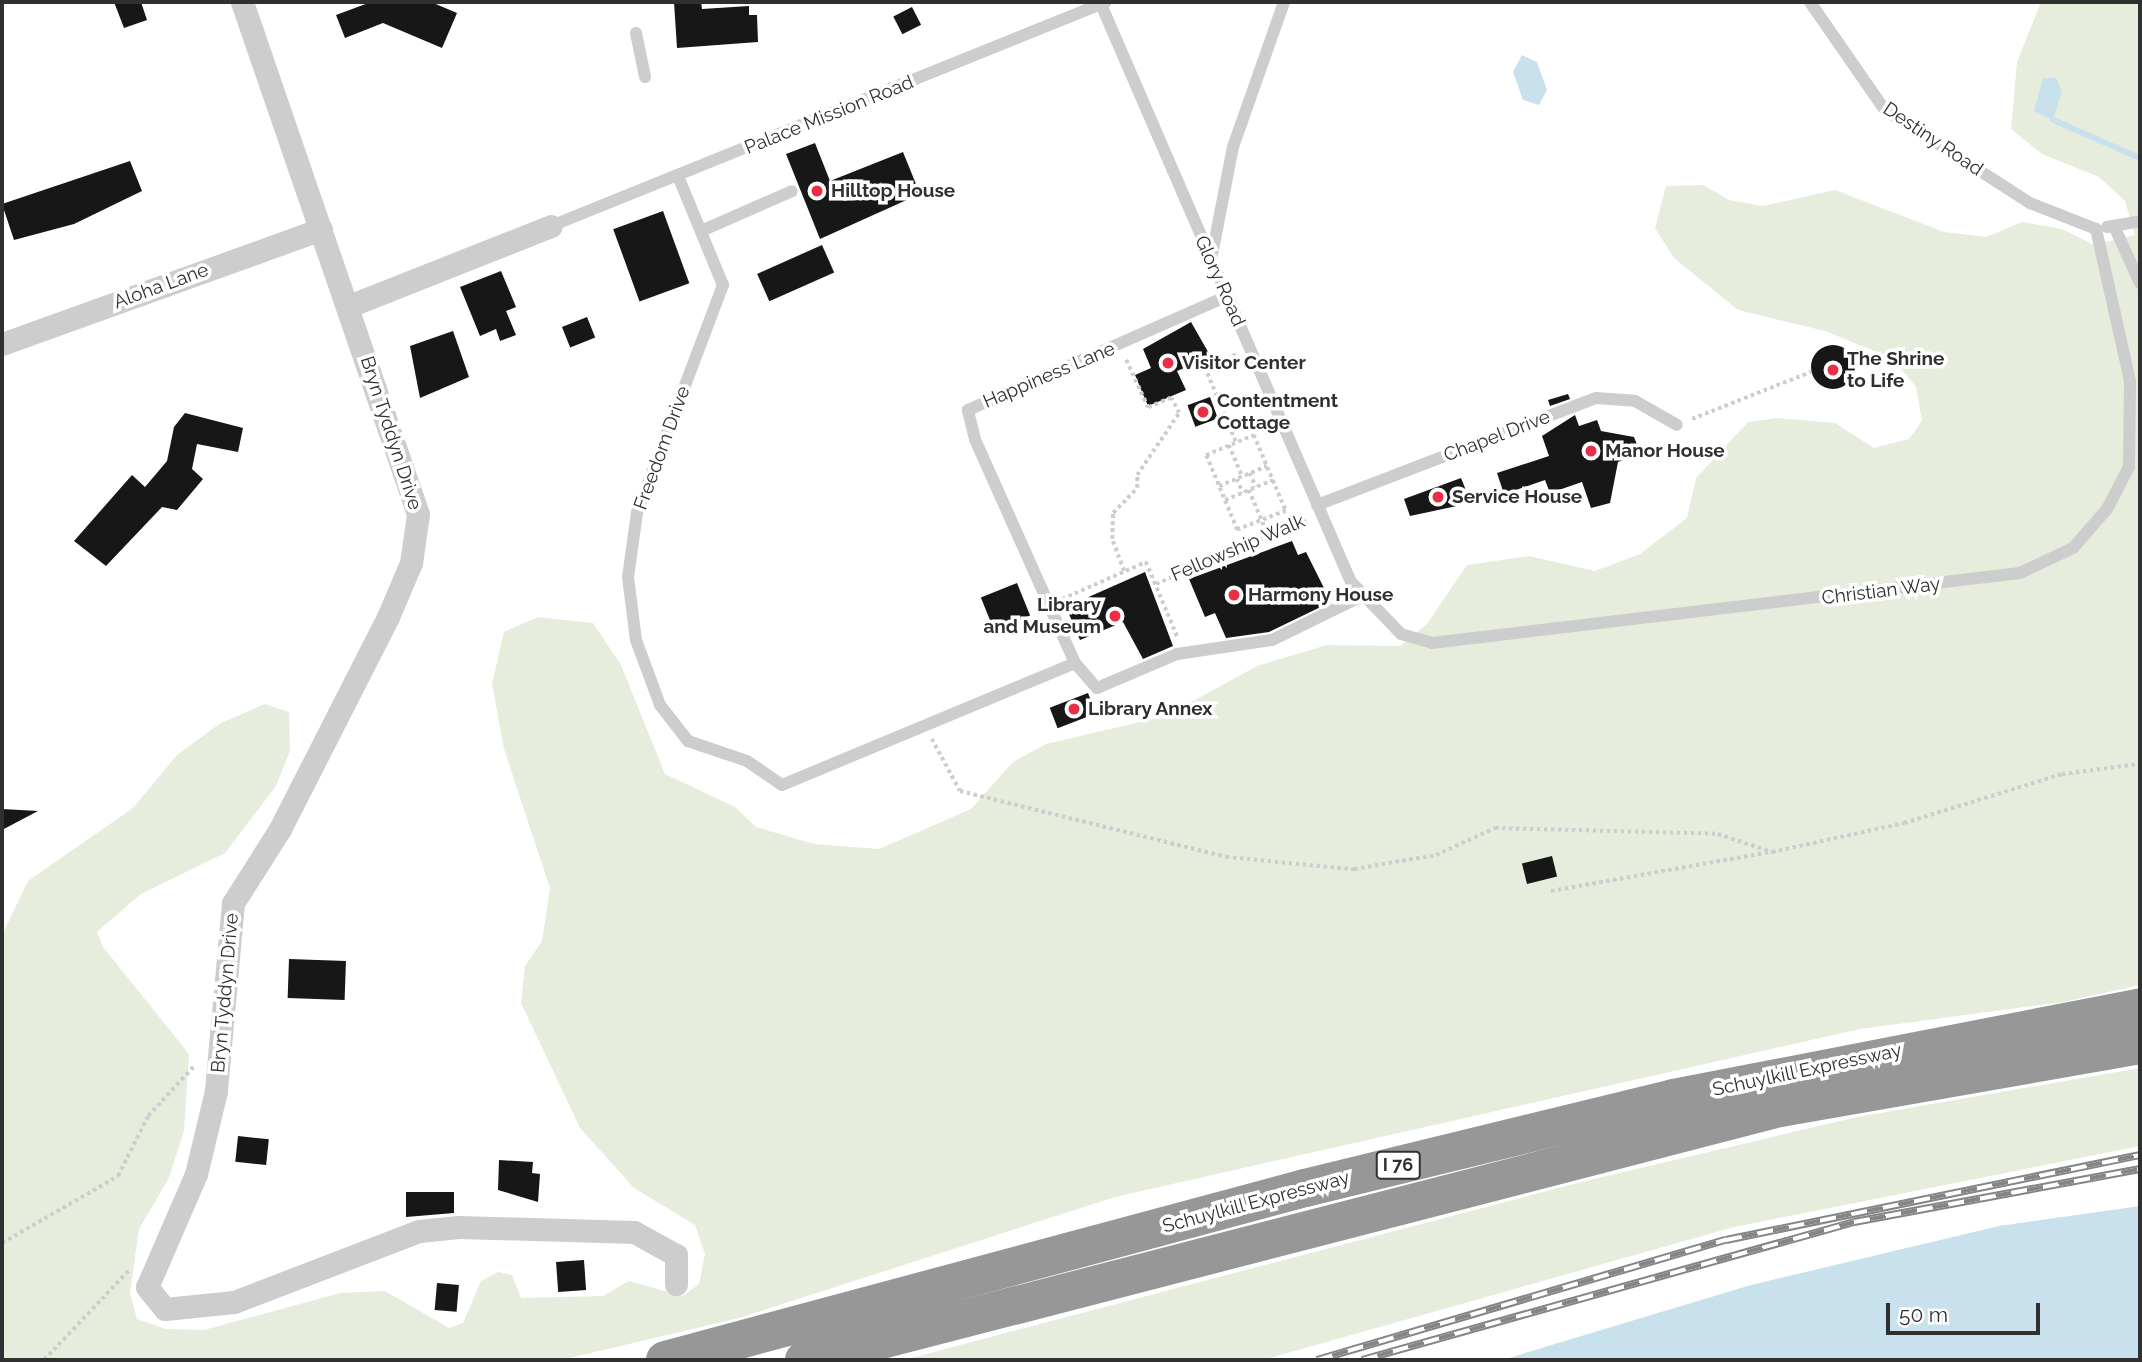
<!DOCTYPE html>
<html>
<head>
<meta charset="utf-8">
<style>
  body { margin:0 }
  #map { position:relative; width:2142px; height:1362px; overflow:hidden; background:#fff; font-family:Raleway,sans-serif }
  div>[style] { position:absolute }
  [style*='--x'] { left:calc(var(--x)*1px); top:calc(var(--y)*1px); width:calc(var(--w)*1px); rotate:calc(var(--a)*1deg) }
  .green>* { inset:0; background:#e6eddd }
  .water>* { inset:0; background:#c9e1ed }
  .stream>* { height:6px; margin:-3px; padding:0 3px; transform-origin:3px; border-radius:3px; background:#c9e1ed }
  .building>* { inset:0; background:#171717; transform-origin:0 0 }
  .round { border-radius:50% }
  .path>* { height:3.5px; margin-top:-1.75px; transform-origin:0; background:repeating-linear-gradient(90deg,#cdcdcd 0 3.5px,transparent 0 7px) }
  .lane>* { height:12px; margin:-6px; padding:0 6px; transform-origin:6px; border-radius:6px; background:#cdcdcd }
  .street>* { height:23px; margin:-11.5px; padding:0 11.5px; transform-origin:11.5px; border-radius:11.5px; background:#cdcdcd }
  .highway>* { height:38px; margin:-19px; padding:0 19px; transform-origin:19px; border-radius:19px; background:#979797 }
  .rail>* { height:8px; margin-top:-4px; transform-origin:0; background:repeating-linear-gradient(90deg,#fff 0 16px,#858585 0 32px); box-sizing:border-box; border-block:2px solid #858585 }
  .dots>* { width:19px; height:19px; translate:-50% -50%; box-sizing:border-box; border:4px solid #fff; border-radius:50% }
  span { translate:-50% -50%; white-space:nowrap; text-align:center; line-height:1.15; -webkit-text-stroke:7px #fff; paint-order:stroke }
  .shield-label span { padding:2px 5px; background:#fff; border:2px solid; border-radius:5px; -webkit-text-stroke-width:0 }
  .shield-label { font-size:18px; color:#303030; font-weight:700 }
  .street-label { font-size:19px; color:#303030 }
  .poi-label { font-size:19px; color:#303030; font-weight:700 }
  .left { translate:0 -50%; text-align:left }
  .right { translate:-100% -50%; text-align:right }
  .frame { position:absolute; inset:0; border:4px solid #303030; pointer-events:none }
  .scale { position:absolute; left:1886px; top:1303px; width:154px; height:32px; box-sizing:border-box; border:4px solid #303030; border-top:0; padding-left:9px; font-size:21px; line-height:24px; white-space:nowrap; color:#303030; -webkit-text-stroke:5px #fff; paint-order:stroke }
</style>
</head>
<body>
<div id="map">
  <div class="green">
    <i style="clip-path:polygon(2041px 2px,2140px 2px,2140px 985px,2063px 1002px,1860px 1029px,1115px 1197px,739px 1318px,561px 1360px,2px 1360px,2px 935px,28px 881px,133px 808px,177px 755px,219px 724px,265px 704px,289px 712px,290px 751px,276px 786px,225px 853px,141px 894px,97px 932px,103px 947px,189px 1054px,184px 1131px,169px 1178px,139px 1229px,130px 1293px,137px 1319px,166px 1329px,204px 1330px,340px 1293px,385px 1291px,449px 1328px,463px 1323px,481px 1281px,498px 1272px,512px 1275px,521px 1298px,603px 1296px,629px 1281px,683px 1296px,699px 1284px,705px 1254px,695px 1225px,634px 1188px,580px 1128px,521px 1003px,525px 966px,542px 941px,550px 888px,504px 749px,492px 684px,504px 632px,538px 617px,593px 623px,621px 665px,665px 774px,735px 807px,756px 827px,814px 844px,879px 849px,971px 809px,1013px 762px,1046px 744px,1166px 716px,1257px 666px,1327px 645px,1401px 646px,1427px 624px,1467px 565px,1529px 556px,1595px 571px,1640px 554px,1687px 518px,1696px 478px,1748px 422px,1777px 418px,1835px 423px,1874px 448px,1909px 439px,1922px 421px,1916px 387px,1892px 358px,1825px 331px,1738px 310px,1674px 258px,1655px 228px,1666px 186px,1703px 185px,1729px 200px,1763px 206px,1835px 190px,1944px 232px,1986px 237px,2022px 222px,2062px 229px,2094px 245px,2135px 235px,2125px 201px,2099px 177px,2042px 154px,2011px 129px,2017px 62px)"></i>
    <i style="clip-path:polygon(2140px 1068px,2140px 1146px,1734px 1227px,1263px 1360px,903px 1360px,1581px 1182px,1857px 1117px)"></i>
  </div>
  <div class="water">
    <i style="clip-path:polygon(1522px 55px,1537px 62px,1547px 90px,1539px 105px,1523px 100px,1513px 72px)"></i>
    <i style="clip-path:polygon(2043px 78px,2056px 78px,2062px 91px,2053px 120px,2034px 111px)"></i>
    <i style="clip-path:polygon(2140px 1206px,2140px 1360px,1502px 1360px,1751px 1285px,1999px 1226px)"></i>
  </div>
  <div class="stream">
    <i style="--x:2053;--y:120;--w:95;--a:23.6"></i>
  </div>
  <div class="building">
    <i style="clip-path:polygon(114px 2px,141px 2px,147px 20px,124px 28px)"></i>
    <i style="clip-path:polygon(371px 2px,431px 2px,457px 13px,442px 48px,383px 23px,345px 38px,336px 15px)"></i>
    <i style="clip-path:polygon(674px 2px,701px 2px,702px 9px,749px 6px,749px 15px,757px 15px,758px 42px,677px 48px)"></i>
    <i style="left:912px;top:7px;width:20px;height:21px;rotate:63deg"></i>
    <i style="clip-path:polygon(815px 143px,830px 181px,903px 152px,920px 194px,820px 239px,786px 154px)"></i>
    <i style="clip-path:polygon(130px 161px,142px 191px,74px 224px,14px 240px,2px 204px)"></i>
    <i style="left:663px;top:211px;width:77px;height:53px;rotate:70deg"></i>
    <i style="left:822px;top:245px;width:30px;height:71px;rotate:66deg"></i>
    <i style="clip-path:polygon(501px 271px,516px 307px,506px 311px,516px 335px,500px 341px,496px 329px,480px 336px,460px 287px)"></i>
    <i style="left:587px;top:317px;width:22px;height:27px;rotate:68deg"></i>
    <i style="clip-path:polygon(1191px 322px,1211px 357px,1177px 371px,1186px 390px,1148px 406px,1135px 375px,1151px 368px,1143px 349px)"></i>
    <i style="clip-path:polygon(453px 331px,469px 377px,420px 398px,410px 346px)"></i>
    <i class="round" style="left:1811px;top:345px;width:44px;height:44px"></i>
    <i style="clip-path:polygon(1568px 394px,1570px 399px,1550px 406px,1548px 400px)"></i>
    <i style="left:1210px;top:397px;width:23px;height:24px;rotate:70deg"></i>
    <i style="clip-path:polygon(185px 413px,243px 428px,238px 452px,197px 444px,192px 469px,203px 479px,177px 510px,162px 507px,106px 566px,74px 541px,132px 475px,145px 487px,167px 461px,174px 427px)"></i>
    <i style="clip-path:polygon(1575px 415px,1579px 426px,1597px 420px,1601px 431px,1634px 437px,1638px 447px,1634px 456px,1618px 462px,1610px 503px,1591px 508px,1582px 482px,1550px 493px,1545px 480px,1504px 494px,1497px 473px,1549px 456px,1542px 436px)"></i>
    <i style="clip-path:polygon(1461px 478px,1471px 503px,1410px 516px,1404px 499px)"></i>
    <i style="clip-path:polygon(1292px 541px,1298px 555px,1306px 552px,1331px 602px,1269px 632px,1226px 638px,1215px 613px,1205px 617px,1189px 579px)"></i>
    <i style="clip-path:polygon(1145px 572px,1173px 646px,1143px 659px,1123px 622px,1080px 640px,1066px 607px)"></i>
    <i style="left:1017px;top:583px;width:35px;height:39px;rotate:68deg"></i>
    <i style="left:1088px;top:693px;width:22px;height:41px;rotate:69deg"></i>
    <i style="clip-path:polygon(2px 809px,38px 811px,2px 830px)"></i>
    <i style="left:1552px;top:856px;width:21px;height:31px;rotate:76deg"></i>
    <i style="left:289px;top:959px;width:57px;height:39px;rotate:2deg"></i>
    <i style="left:238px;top:1136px;width:31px;height:26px;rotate:6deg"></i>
    <i style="clip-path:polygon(499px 1160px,533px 1162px,532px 1173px,540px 1174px,538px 1202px,498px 1190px)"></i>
    <i style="clip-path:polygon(406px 1192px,454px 1192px,454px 1213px,406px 1217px)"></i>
    <i style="left:584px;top:1260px;width:30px;height:28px;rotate:86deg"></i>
    <i style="left:437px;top:1283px;width:22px;height:27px;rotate:5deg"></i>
  </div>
  <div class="path">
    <i style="--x:1236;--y:355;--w:33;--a:159"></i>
    <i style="--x:1205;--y:367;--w:81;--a:67.5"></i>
    <i style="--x:1692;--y:419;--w:128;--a:-21.6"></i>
    <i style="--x:1254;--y:435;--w:82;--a:67.2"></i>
    <i style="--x:1286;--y:511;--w:53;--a:158.8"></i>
    <i style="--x:1237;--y:530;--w:81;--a:-112.5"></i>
    <i style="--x:1206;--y:455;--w:52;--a:-22.6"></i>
    <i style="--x:1229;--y:445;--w:34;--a:67"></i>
    <i style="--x:1250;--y:473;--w:15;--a:67"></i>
    <i style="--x:1237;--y:479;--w:15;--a:67"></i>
    <i style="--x:1219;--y:486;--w:52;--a:-22.6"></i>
    <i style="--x:1249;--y:490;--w:49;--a:67.1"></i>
    <i style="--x:1225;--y:500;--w:52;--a:-22.6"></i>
    <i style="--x:1124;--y:571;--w:34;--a:-111"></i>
    <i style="--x:1112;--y:539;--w:26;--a:-88"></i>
    <i style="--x:1113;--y:513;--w:35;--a:-46"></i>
    <i style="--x:1137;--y:488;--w:13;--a:-90"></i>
    <i style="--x:1137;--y:475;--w:75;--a:-55.9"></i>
    <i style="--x:1179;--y:413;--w:17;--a:-118"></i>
    <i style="--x:1171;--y:398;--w:25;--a:157"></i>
    <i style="--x:1148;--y:408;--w:55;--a:-114.7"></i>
    <i style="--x:1156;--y:584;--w:163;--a:-23.1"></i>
    <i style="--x:1062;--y:599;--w:92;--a:-23.8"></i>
    <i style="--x:1146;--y:562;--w:82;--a:67.2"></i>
    <i style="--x:932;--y:739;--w:59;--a:61.7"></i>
    <i style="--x:960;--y:791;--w:274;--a:13.9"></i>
    <i style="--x:1226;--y:857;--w:129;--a:5.4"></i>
    <i style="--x:1354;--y:869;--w:83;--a:-9.7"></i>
    <i style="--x:1436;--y:855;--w:65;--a:-24.6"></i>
    <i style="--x:1495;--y:828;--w:223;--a:1.5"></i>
    <i style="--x:1718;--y:834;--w:57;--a:18.4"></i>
    <i style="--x:1772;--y:852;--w:135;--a:-12.4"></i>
    <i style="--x:1904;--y:823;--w:165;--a:-17.2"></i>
    <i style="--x:2062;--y:774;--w:79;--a:-7.3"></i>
    <i style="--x:1551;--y:891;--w:222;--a:-10.1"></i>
    <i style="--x:2;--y:1243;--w:134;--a:-30"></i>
    <i style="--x:118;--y:1176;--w:67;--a:-63.4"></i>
    <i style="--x:148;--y:1116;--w:69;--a:-47.3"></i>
    <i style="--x:44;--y:1360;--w:124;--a:-46.6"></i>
  </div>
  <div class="lane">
    <i style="--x:1100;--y:2;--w:632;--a:66.6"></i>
    <i style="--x:1351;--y:582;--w:72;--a:46.1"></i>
    <i style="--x:1401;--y:634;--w:32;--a:16"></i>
    <i style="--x:1432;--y:643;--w:592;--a:-6.79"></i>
    <i style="--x:2020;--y:573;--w:59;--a:-25.3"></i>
    <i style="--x:2073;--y:548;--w:52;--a:-48.9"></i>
    <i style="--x:2107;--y:509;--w:47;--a:-62.4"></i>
    <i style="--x:2129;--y:467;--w:86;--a:-89.3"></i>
    <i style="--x:2130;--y:381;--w:156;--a:-102.6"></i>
    <i style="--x:1810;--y:2;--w:130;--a:55.3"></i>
    <i style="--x:1884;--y:109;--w:174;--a:32.8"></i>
    <i style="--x:2030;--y:203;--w:71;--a:21.5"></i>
    <i style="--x:636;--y:33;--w:45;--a:78.4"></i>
    <i style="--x:678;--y:176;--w:118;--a:67.6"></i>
    <i style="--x:723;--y:285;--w:244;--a:110.7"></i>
    <i style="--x:637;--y:513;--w:65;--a:98"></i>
    <i style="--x:628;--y:577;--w:64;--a:82.8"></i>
    <i style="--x:636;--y:640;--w:69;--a:69.7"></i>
    <i style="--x:660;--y:705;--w:46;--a:52.1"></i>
    <i style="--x:688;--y:741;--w:62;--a:18.7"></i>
    <i style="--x:747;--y:761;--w:42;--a:34.4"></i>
    <i style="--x:782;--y:785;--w:317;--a:-22.6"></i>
    <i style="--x:1075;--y:663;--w:33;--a:49"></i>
    <i style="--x:1097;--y:688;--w:87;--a:-23"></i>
    <i style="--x:1177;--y:654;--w:96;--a:-8.4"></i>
    <i style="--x:1272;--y:640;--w:100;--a:-26.1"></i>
    <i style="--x:551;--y:226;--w:598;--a:-21.98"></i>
    <i style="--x:2114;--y:226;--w:63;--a:65.5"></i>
    <i style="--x:2107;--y:227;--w:34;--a:-10"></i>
    <i style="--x:701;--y:231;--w:99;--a:-23.7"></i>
    <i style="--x:1211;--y:260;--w:115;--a:-79"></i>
    <i style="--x:1233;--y:147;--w:154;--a:-70.6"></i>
    <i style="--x:1317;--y:505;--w:299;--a:-21"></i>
    <i style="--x:1596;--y:398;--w:39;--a:4"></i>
    <i style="--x:1635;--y:401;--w:48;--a:29.7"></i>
    <i style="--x:1075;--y:663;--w:245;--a:-114.1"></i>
    <i style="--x:975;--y:439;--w:30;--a:-104"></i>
    <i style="--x:968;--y:410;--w:284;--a:-23.7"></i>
  </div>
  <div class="street">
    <i style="--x:242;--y:2;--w:541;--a:71.03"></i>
    <i style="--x:418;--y:514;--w:49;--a:98.1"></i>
    <i style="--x:411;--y:563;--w:59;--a:113.1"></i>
    <i style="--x:388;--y:617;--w:238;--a:117"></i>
    <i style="--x:280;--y:829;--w:88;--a:122.4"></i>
    <i style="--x:233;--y:903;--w:189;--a:95.2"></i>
    <i style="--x:216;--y:1091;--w:85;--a:103.5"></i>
    <i style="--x:196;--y:1174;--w:123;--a:113.4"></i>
    <i style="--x:147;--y:1287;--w:28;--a:51"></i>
    <i style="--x:165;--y:1309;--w:69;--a:-5.8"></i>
    <i style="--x:234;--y:1302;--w:198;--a:-21"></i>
    <i style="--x:419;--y:1231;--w:40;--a:-5.7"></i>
    <i style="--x:459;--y:1227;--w:175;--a:1.6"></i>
    <i style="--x:634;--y:1232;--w:48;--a:28.7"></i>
    <i style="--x:676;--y:1255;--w:29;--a:90"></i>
    <i style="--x:349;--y:306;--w:217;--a:-21.6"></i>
    <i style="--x:2;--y:344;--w:339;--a:-19.8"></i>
  </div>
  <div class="highway">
    <i style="--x:665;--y:1360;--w:663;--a:-15.04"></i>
    <i style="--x:1305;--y:1188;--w:380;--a:-13.7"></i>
    <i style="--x:1674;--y:1098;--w:475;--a:-11"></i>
    <i style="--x:804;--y:1360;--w:1008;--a:-14.48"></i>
    <i style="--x:1780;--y:1108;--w:365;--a:-9.9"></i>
  </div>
  <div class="rail">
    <i style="--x:1317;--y:1360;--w:426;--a:-16.4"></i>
    <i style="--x:1726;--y:1240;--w:423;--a:-11.6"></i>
    <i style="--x:1362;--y:1360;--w:511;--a:-15.67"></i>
    <i style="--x:1854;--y:1222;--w:291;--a:-10.5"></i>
  </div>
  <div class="dots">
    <i style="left:817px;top:191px;background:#e92f45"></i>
    <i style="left:1168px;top:363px;background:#e92f45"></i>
    <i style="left:1833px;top:370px;background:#e92f45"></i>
    <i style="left:1203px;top:412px;background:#e92f45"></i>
    <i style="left:1591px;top:451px;background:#e92f45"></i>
    <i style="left:1438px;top:497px;background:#e92f45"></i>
    <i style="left:1234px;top:595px;background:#e92f45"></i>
    <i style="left:1115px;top:616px;background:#e92f45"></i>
    <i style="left:1074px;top:709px;background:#e92f45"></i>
  </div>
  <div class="shield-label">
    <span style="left:1398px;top:1165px">I 76</span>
  </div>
  <div class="street-label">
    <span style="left:829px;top:115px;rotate:-22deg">Palace Mission Road</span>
    <span style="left:1933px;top:139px;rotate:34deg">Destiny Road</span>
    <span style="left:1220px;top:281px;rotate:66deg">Glory Road</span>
    <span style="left:161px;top:286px;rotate:-20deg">Aloha Lane</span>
    <span style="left:1049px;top:375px;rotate:-23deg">Happiness Lane</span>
    <span style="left:391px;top:433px;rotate:72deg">Bryn Tyddyn Drive</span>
    <span style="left:1497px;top:436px;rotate:-21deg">Chapel Drive</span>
    <span style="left:662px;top:448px;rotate:-70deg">Freedom Drive</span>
    <span style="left:1238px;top:548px;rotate:-23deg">Fellowship Walk</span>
    <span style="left:1881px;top:591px;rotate:-7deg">Christian Way</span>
    <span style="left:225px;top:993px;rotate:-85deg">Bryn Tyddyn Drive</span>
    <span style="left:1807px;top:1070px;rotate:-12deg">Schuylkill Expressway</span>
    <span style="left:1256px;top:1202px;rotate:-15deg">Schuylkill Expressway</span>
  </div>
  <div class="poi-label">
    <span class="left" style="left:831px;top:191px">Hilltop House</span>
    <span class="left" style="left:1847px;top:370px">The Shrine<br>to Life</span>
    <span class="left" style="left:1182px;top:363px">Visitor Center</span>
    <span class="left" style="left:1217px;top:412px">Contentment<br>Cottage</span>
    <span class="left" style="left:1605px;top:451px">Manor House</span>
    <span class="left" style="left:1452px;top:497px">Service House</span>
    <span class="left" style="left:1248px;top:595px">Harmony House</span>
    <span class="right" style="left:1101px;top:616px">Library<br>and Museum</span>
    <span class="left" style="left:1088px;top:709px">Library Annex</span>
  </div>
  <div class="frame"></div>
  <div class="scale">50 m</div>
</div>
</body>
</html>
